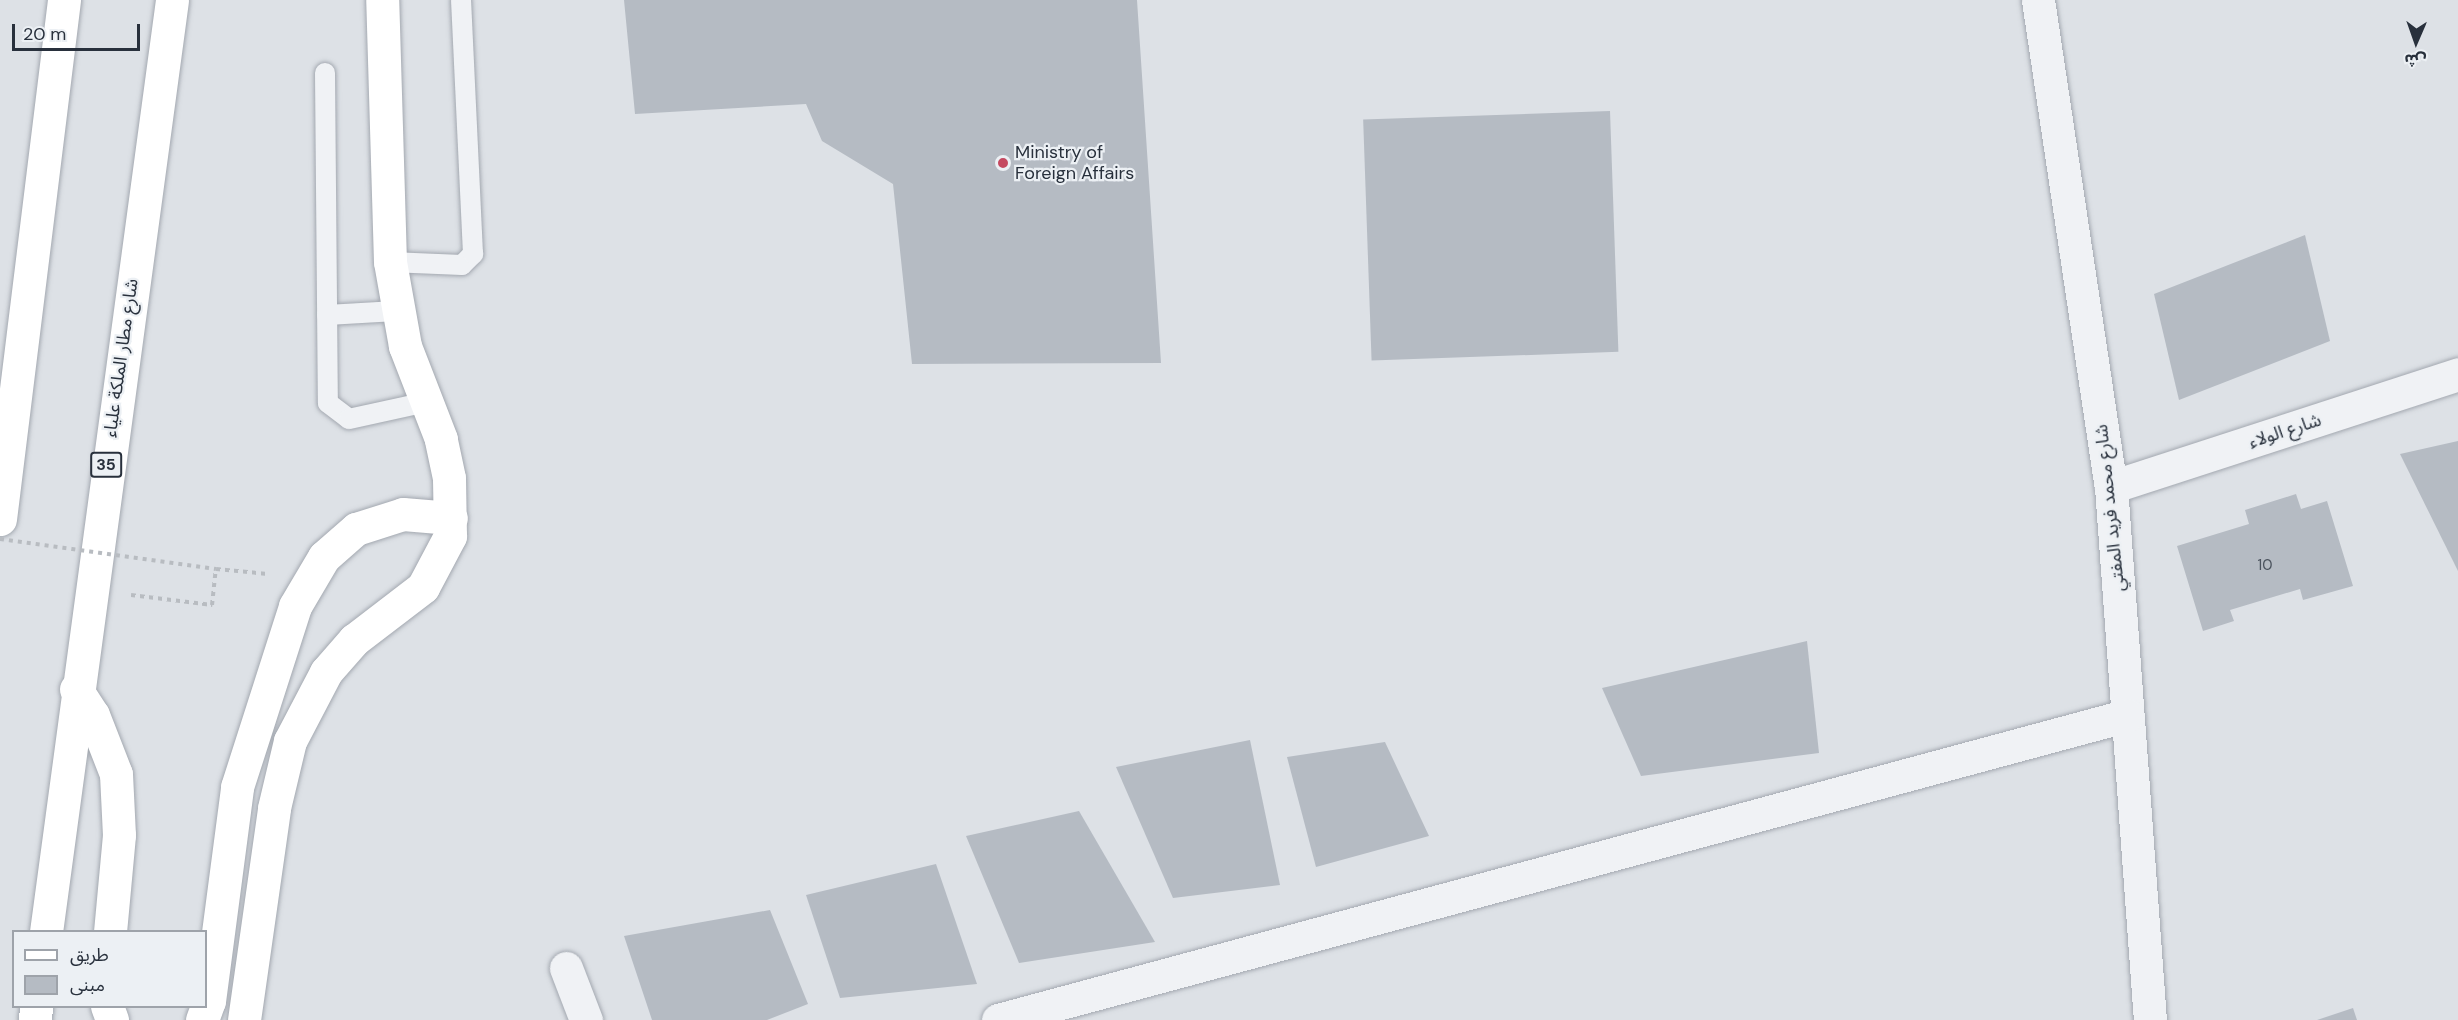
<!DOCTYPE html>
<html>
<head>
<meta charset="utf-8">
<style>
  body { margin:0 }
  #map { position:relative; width:2458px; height:1020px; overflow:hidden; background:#dde1e6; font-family:"DM Sans","Noto Sans Arabic",sans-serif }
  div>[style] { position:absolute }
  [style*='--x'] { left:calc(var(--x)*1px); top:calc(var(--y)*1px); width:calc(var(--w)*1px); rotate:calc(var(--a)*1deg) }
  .building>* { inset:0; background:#b5bbc3; transform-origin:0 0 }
  .path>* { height:4px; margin-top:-2px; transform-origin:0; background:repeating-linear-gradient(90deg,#b8bcc1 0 4.5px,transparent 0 9px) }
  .roads { filter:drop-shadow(0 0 2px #a3a8b0) drop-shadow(0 0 2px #a3a8b0) }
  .lane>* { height:20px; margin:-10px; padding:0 10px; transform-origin:10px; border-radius:10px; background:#f0f2f5 }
  .street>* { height:33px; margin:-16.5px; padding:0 16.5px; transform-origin:16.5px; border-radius:16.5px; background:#f0f2f5 }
  .secondary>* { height:33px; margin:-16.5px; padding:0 16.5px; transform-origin:16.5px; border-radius:16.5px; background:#fff }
  .highway>* { height:33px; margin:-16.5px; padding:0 16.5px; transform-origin:16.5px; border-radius:16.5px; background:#fff }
  .path-bridge>* { height:4px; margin-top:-2px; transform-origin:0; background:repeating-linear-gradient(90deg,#b8bcc1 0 4.5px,transparent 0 9px) }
  .dots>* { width:16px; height:16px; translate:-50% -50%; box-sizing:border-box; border:3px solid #ecf0f4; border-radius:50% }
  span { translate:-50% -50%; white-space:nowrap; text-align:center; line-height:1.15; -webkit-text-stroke:4.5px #ecf0f4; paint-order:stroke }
  .number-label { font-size:15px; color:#4b535e }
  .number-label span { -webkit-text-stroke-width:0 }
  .shield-label span { padding:2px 4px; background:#ecf0f4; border:2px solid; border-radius:4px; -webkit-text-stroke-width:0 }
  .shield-label { font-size:16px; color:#28303c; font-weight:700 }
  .poi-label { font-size:18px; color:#28303c }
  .left { translate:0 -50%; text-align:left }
  .street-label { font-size:18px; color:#28303c }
  .legend { position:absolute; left:12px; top:930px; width:195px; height:78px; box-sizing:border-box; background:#ecf0f4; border:2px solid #9ea3aa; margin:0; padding:8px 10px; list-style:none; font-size:18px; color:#28303c }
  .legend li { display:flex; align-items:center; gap:12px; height:30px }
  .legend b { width:30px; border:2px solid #9ea3aa }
  .north { position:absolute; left:2386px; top:12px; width:60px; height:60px; -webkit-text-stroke:4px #ecf0f4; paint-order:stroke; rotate:182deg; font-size:16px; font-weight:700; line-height:24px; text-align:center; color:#28303c }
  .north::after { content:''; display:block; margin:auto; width:21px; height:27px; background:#28303c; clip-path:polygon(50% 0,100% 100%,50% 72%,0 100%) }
  .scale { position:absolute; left:12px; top:24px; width:128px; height:27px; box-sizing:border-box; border:3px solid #28303c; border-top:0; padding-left:8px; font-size:18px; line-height:21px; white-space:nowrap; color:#28303c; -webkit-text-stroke:4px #ecf0f4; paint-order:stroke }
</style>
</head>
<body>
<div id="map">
  <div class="building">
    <i style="clip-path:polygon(624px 0,1137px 0,1161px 363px,912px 364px,893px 184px,822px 141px,806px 104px,635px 114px)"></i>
    <i style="left:1610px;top:111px;width:241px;height:247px;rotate:88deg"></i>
    <i style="clip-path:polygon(2305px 235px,2330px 341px,2179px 400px,2154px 294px)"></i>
    <i style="clip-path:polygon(2458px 441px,2458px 571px,2400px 454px)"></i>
    <i style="clip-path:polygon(2296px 494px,2301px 509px,2327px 501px,2353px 586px,2303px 600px,2300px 589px,2230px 610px,2234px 621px,2203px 631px,2177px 546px,2249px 524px,2245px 510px)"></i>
    <i style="clip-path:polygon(1807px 641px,1819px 753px,1641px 776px,1602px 688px)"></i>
    <i style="clip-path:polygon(1250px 740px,1280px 885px,1173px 898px,1116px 767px)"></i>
    <i style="clip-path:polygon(1385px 742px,1429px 836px,1316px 867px,1287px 757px)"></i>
    <i style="clip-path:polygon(1079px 811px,1155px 942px,1019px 963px,966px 836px)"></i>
    <i style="clip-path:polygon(936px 864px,977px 984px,840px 998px,806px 895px)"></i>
    <i style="clip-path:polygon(770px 910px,808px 1004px,767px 1020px,652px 1020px,624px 936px)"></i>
    <i style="clip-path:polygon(2353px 1008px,2357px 1020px,2317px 1020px)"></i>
  </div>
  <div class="path">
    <i style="--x:131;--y:595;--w:82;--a:7"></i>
    <i style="--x:212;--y:605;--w:36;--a:-84"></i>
    <i style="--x:216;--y:569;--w:52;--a:5.5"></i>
  </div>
  <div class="roads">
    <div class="lane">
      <i style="--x:325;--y:73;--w:330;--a:89.5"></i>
      <i style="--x:328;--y:403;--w:26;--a:37"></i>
      <i style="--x:349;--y:419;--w:80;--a:-12.3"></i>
      <i style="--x:390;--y:262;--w:72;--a:2.4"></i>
      <i style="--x:462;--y:265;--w:16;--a:-45"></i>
      <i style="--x:473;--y:254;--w:254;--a:-92.7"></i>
      <i style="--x:327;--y:315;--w:69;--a:-3.3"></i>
    </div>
    <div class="street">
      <i style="--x:2038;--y:0;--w:492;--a:81.5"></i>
      <i style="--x:2111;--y:487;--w:534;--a:85.82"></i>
      <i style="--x:2111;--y:487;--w:365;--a:-18"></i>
      <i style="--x:566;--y:968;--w:56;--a:69"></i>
      <i style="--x:998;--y:1020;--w:1170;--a:-15.1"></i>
    </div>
    <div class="secondary">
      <i style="--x:76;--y:689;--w:31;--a:57"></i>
      <i style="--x:93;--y:715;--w:63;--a:68.7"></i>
      <i style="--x:116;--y:774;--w:61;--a:87.2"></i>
      <i style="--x:119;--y:835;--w:97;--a:95.3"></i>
      <i style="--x:107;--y:1006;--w:15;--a:70"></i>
      <i style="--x:202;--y:1020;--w:20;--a:-70"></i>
      <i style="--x:209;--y:1001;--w:216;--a:-82.5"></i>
      <i style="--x:237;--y:787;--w:190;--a:-72.2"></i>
      <i style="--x:295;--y:606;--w:57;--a:-59.4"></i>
      <i style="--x:324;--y:557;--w:43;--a:-41.2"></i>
      <i style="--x:356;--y:529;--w:49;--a:-17.7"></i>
      <i style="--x:403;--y:514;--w:48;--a:4.8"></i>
      <i style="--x:244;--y:1020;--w:214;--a:-81.9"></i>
      <i style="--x:274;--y:808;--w:69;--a:-76.6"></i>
      <i style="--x:290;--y:741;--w:78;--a:-62.4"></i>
      <i style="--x:326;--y:672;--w:43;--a:-48.8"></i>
      <i style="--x:354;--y:640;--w:87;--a:-37.5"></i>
      <i style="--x:423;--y:587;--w:58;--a:-62.1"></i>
      <i style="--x:450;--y:536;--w:58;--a:-91"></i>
      <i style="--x:449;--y:478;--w:40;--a:-102"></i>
      <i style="--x:441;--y:439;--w:100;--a:-111.2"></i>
      <i style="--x:405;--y:346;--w:85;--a:-100.1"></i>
      <i style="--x:390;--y:262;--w:262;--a:-91.7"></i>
    </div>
    <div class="highway">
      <i style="--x:0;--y:519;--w:523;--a:-82.97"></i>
      <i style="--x:46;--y:932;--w:940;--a:-82.3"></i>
      <i style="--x:35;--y:1020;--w:14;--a:-86"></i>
    </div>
  </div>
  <div class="path-bridge">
    <i style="--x:0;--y:539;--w:218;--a:7.9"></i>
  </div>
  <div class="dots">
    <i style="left:1003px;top:163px;background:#c54960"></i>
  </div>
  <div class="number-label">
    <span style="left:2265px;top:566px">10</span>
  </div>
  <div class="shield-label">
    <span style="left:106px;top:465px">35</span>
  </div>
  <div class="poi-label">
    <span class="left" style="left:1015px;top:163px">Ministry of<br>Foreign Affairs</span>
  </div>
  <div class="street-label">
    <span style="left:121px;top:358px;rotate:-82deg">شارع مطار الملكة علياء</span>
    <span style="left:2285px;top:431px;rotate:-18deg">شارع الولاء</span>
    <span style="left:2110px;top:508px;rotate:-96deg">شارع محمد فريد المفتي</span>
  </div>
  <ul class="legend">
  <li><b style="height:8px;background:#fff"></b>طريق</li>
  <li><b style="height:16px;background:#b5bbc3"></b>مبنى</li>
  </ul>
  <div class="north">ش</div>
  <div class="scale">20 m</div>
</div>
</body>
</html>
